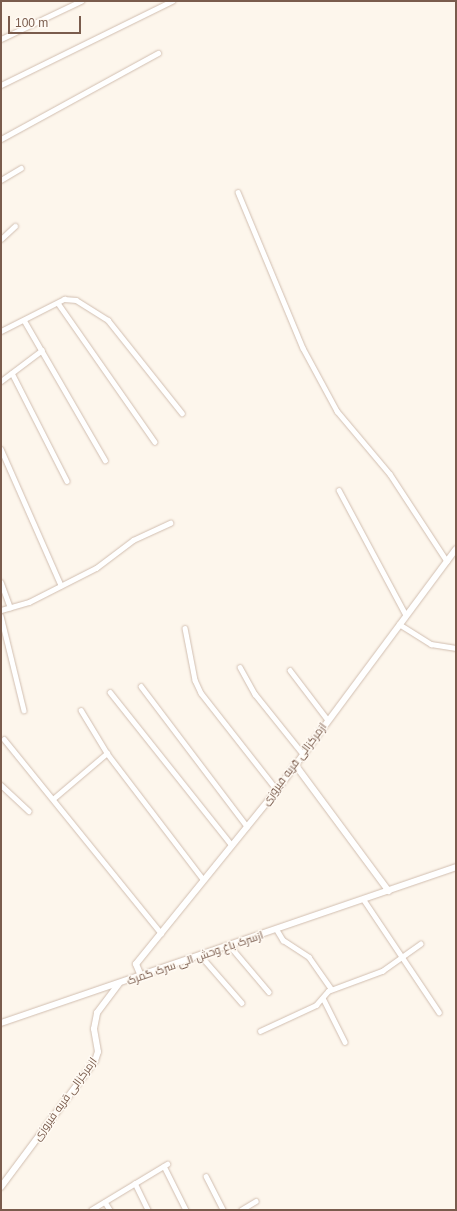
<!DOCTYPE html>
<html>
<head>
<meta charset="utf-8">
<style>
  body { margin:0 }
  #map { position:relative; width:457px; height:1211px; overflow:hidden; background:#fdf6ec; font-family:Arial,Cairo,sans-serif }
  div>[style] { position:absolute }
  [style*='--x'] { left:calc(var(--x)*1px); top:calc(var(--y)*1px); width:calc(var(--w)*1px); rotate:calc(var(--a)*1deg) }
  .roads { filter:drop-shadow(0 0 1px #d1beb0) drop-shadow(0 0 1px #d1beb0) }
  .minor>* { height:4.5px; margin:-2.25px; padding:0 2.25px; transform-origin:2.25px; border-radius:2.25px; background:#fff }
  .tertiary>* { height:5.5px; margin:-2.75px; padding:0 2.75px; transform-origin:2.75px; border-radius:2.75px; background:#fff }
  .secondary>* { height:6px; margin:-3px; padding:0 3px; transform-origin:3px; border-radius:3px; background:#fff }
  span { translate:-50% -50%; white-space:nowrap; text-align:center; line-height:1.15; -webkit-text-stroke:3px #fffaf3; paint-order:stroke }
  .street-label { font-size:11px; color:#7a5c4d }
  .frame { position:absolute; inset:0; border:2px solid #7a5c4d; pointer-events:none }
  .scale { position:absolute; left:8px; top:16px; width:73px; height:18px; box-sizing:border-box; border:2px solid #7a5c4d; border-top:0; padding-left:5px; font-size:12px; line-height:14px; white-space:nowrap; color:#7a5c4d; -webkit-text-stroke:3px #fffaf3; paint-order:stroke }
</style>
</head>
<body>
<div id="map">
  <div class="roads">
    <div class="minor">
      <i style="--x:1;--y:39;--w:89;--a:-25.4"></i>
      <i style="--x:1;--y:85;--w:191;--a:-26.2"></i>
      <i style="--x:1;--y:139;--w:179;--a:-28.7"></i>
      <i style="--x:1;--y:180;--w:23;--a:-31"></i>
      <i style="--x:238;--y:192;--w:169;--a:67.4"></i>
      <i style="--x:303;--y:348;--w:72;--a:61.6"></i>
      <i style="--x:337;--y:411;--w:82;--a:49.9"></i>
      <i style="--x:390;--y:474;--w:104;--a:56.8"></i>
      <i style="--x:1;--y:239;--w:19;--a:-43"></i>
      <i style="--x:58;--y:303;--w:169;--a:55.1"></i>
      <i style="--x:24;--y:320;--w:162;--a:59.9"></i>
      <i style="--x:1;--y:331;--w:71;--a:-26.9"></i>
      <i style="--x:64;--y:299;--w:12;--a:5"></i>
      <i style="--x:76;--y:300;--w:38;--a:32"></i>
      <i style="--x:108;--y:320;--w:119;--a:51.5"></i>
      <i style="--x:12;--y:373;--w:121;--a:63"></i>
      <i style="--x:1;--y:381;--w:51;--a:-37.1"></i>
      <i style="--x:1;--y:449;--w:149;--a:66.2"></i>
      <i style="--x:339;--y:490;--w:142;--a:61.8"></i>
      <i style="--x:1;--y:582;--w:27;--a:70"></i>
      <i style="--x:1;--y:610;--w:29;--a:-16"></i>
      <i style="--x:29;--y:602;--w:75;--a:-26.9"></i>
      <i style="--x:96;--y:568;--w:46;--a:-37.1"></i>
      <i style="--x:133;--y:540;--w:41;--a:-24.7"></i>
      <i style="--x:1;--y:616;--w:97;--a:76.3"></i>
      <i style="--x:399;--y:624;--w:38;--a:32"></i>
      <i style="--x:431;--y:644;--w:25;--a:9"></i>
      <i style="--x:185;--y:628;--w:53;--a:79.1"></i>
      <i style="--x:195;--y:680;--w:14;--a:65"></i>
      <i style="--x:201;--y:693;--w:123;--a:51.9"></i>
      <i style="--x:240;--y:667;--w:31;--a:61"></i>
      <i style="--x:255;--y:694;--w:77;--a:51.3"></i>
      <i style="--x:290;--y:670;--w:63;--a:52.8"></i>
      <i style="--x:141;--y:686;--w:176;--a:52.9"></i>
      <i style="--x:110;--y:692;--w:194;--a:51.5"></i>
      <i style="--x:81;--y:710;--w:50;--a:58.8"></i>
      <i style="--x:107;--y:753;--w:158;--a:52.7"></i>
      <i style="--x:4;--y:739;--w:250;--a:51"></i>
      <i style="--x:1;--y:785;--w:38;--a:43"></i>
      <i style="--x:53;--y:799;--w:71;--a:-40.4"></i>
      <i style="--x:364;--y:900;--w:135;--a:56.2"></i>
      <i style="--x:277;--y:930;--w:12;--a:59"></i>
      <i style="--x:283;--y:940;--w:31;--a:33"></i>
      <i style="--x:309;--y:957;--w:39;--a:55"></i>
      <i style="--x:230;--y:946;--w:60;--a:49.7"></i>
      <i style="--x:201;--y:956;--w:62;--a:48.9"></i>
      <i style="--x:323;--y:998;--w:49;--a:63.4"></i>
      <i style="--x:260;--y:1031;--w:62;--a:-24.9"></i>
      <i style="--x:316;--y:1005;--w:18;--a:-49"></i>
      <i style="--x:328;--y:991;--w:58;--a:-20.3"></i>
      <i style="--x:382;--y:971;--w:47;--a:-35.4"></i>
      <i style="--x:164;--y:1166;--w:49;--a:63.4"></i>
      <i style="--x:206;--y:1176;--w:38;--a:63"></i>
      <i style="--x:135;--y:1183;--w:30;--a:64"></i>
      <i style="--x:105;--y:1202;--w:9;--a:58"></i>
      <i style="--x:91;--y:1210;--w:89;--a:-31.2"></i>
      <i style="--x:241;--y:1210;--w:17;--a:-31"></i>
    </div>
    <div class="tertiary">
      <i style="--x:295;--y:764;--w:158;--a:53.5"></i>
      <i style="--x:1;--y:1187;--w:157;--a:-53.3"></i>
      <i style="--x:95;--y:1061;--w:9;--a:-72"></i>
      <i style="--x:98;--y:1052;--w:23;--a:-100"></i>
      <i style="--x:94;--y:1029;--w:16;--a:-79"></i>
      <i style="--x:97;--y:1013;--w:36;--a:-53"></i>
    </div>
    <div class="secondary">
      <i style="--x:141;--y:976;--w:13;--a:-113"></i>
      <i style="--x:136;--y:964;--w:224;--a:-51"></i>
      <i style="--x:277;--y:790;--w:300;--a:-53.4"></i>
      <i style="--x:1;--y:1023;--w:481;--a:-18.9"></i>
    </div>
  </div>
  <div class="street-label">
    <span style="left:294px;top:764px;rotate:-53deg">ازمرکزالی قریه فیروزی</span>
    <span style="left:195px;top:958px;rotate:-19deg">ازسرک باغ وحش الی سرک گمرک</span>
    <span style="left:65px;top:1099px;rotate:-54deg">ازمرکزالی قریه فیروزی</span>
  </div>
  <div class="frame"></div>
  <div class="scale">100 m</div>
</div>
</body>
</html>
